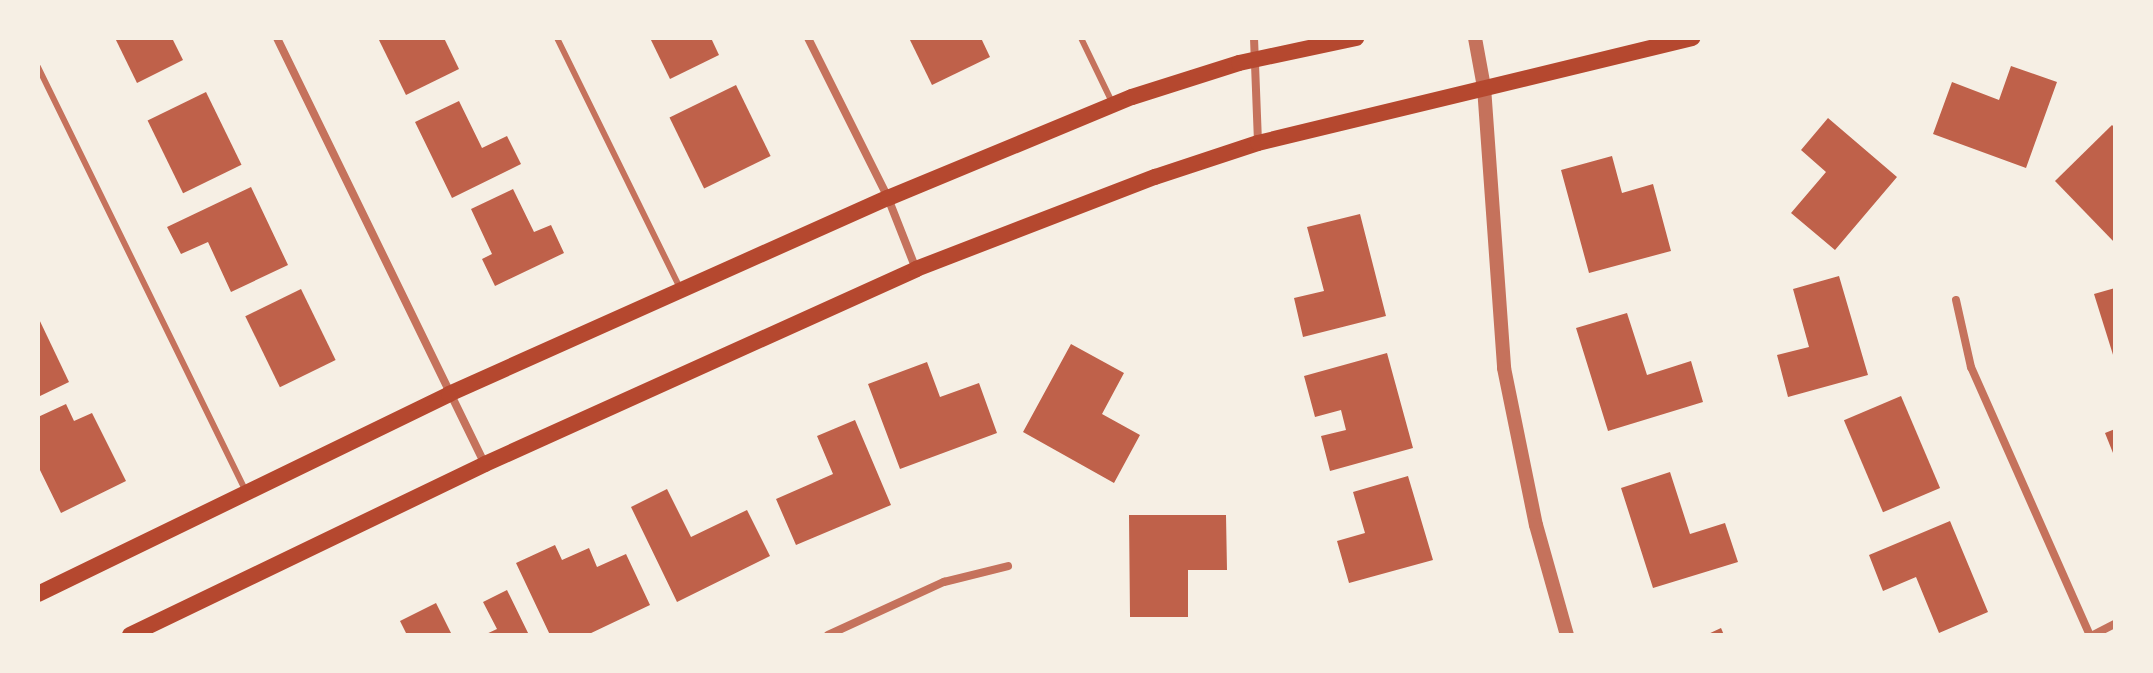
<!DOCTYPE html>
<html>
<head>
<meta charset="utf-8">
<style>
  body { margin:0 }
  #map { position:relative; width:2153px; height:673px; overflow:hidden; background:#f6efe4; font-family:"DM Sans",sans-serif }
  div>[style] { position:absolute }
  [style*='--x'] { left:calc(var(--x)*1px); top:calc(var(--y)*1px); width:calc(var(--w)*1px); rotate:calc(var(--a)*1deg) }
  .building>* { inset:0; background:#bf614a; transform-origin:0 0 }
  .service>* { height:6px; margin:-3px; padding:0 3px; transform-origin:3px; border-radius:3px; background:#c5725c }
  .minor>* { height:8px; margin:-4px; padding:0 4px; transform-origin:4px; border-radius:4px; background:#c5725c }
  .tertiary>* { height:14px; margin:-7px; padding:0 7px; transform-origin:7px; border-radius:7px; background:#c5725c }
  .secondary>* { height:16px; margin:-8px; padding:0 8px; transform-origin:8px; border-radius:8px; background:#b5482f }
  span { translate:-50% -50%; white-space:nowrap; text-align:center; line-height:1.15; -webkit-text-stroke:8px #f6efe4; paint-order:stroke }
  .frame { position:absolute; inset:0; border:40px solid #f6efe4; pointer-events:none }
</style>
</head>
<body>
<div id="map">
  <div class="building">
    <i style="clip-path:polygon(115px 38px,172px 38px,183px 60px,137px 83px)"></i>
    <i style="clip-path:polygon(378px 38px,444px 38px,459px 69px,406px 95px)"></i>
    <i style="clip-path:polygon(650px 38px,711px 38px,719px 55px,670px 79px)"></i>
    <i style="clip-path:polygon(909px 38px,981px 38px,990px 57px,932px 85px)"></i>
    <i style="clip-path:polygon(2011px 66px,2057px 82px,2026px 168px,1933px 134px,1952px 82px,1999px 100px)"></i>
    <i style="left:736px;top:85px;width:79px;height:74px;rotate:64deg"></i>
    <i style="left:206px;top:92px;width:81px;height:65px;rotate:64deg"></i>
    <i style="clip-path:polygon(459px 101px,482px 148px,507px 136px,521px 164px,452px 198px,415px 122px)"></i>
    <i style="clip-path:polygon(1828px 118px,1897px 177px,1835px 250px,1791px 213px,1826px 172px,1801px 150px)"></i>
    <i style="clip-path:polygon(2112px 125px,2115px 128px,2115px 243px,2055px 181px)"></i>
    <i style="clip-path:polygon(1612px 156px,1622px 193px,1653px 184px,1671px 251px,1589px 273px,1561px 170px)"></i>
    <i style="clip-path:polygon(251px 187px,288px 265px,231px 292px,208px 242px,181px 254px,167px 227px)"></i>
    <i style="clip-path:polygon(513px 189px,534px 232px,551px 225px,564px 253px,495px 286px,482px 259px,492px 254px,471px 209px)"></i>
    <i style="clip-path:polygon(1360px 214px,1386px 316px,1303px 337px,1294px 298px,1324px 291px,1307px 227px)"></i>
    <i style="clip-path:polygon(1839px 276px,1868px 375px,1788px 397px,1777px 355px,1809px 347px,1793px 289px)"></i>
    <i style="clip-path:polygon(2115px 288px,2115px 358px,2114px 358px,2094px 294px)"></i>
    <i style="left:301px;top:289px;width:79px;height:62px;rotate:64deg"></i>
    <i style="clip-path:polygon(1627px 313px,1647px 375px,1691px 361px,1703px 402px,1608px 431px,1576px 328px)"></i>
    <i style="clip-path:polygon(38px 317px,69px 382px,38px 397px)"></i>
    <i style="clip-path:polygon(1071px 344px,1124px 373px,1102px 414px,1140px 435px,1114px 483px,1023px 432px)"></i>
    <i style="clip-path:polygon(1387px 353px,1413px 448px,1330px 471px,1321px 436px,1346px 430px,1341px 410px,1315px 417px,1304px 376px)"></i>
    <i style="clip-path:polygon(927px 362px,940px 397px,979px 383px,997px 433px,900px 469px,868px 384px)"></i>
    <i style="left:1901px;top:396px;width:100px;height:62px;rotate:67deg"></i>
    <i style="clip-path:polygon(66px 404px,74px 421px,92px 413px,126px 481px,61px 513px,38px 466px,38px 417px)"></i>
    <i style="clip-path:polygon(855px 420px,891px 505px,796px 545px,776px 499px,833px 474px,817px 436px)"></i>
    <i style="clip-path:polygon(2115px 429px,2115px 458px,2105px 433px)"></i>
    <i style="clip-path:polygon(1670px 472px,1690px 534px,1725px 523px,1738px 562px,1653px 588px,1621px 488px)"></i>
    <i style="clip-path:polygon(1408px 476px,1433px 560px,1349px 583px,1337px 541px,1365px 533px,1353px 492px)"></i>
    <i style="clip-path:polygon(667px 489px,691px 537px,747px 510px,770px 556px,677px 602px,631px 507px)"></i>
    <i style="clip-path:polygon(1129px 515px,1226px 515px,1227px 570px,1188px 570px,1188px 617px,1130px 617px)"></i>
    <i style="clip-path:polygon(1950px 521px,1988px 612px,1939px 633px,1916px 577px,1883px 591px,1869px 555px)"></i>
    <i style="clip-path:polygon(555px 545px,562px 560px,589px 548px,597px 567px,626px 554px,650px 605px,587px 635px,550px 635px,516px 563px)"></i>
    <i style="clip-path:polygon(507px 590px,529px 635px,484px 635px,497px 629px,483px 602px)"></i>
    <i style="clip-path:polygon(436px 603px,452px 635px,407px 635px,400px 621px)"></i>
    <i style="clip-path:polygon(1721px 628px,1724px 635px,1706px 635px)"></i>
  </div>
  <div class="service">
    <i style="--x:557;--y:38;--w:281;--a:63.8"></i>
    <i style="--x:1081;--y:38;--w:71;--a:64.2"></i>
    <i style="--x:38;--y:67;--w:472;--a:63.9"></i>
  </div>
  <div class="minor">
    <i style="--x:277;--y:38;--w:474;--a:64"></i>
    <i style="--x:808;--y:38;--w:179;--a:63.4"></i>
    <i style="--x:888;--y:198;--w:76;--a:68.5"></i>
    <i style="--x:1254;--y:38;--w:105;--a:87.8"></i>
    <i style="--x:1956;--y:300;--w:69;--a:77.4"></i>
    <i style="--x:1971;--y:367;--w:293;--a:66.1"></i>
    <i style="--x:828;--y:635;--w:128;--a:-24.6"></i>
    <i style="--x:944;--y:582;--w:66;--a:-14"></i>
    <i style="--x:2093;--y:635;--w:25;--a:-27"></i>
  </div>
  <div class="tertiary">
    <i style="--x:1475;--y:38;--w:50;--a:79.6"></i>
    <i style="--x:1484;--y:87;--w:282;--a:85.9"></i>
    <i style="--x:1504;--y:368;--w:160;--a:78.5"></i>
    <i style="--x:1536;--y:525;--w:114;--a:74.3"></i>
  </div>
  <div class="secondary">
    <i style="--x:38;--y:594;--w:457;--a:-25.9"></i>
    <i style="--x:449;--y:394;--w:481;--a:-24.1"></i>
    <i style="--x:888;--y:198;--w:264;--a:-22.5"></i>
    <i style="--x:1132;--y:97;--w:112;--a:-17.6"></i>
    <i style="--x:1239;--y:63;--w:120;--a:-12.1"></i>
    <i style="--x:130;--y:635;--w:394;--a:-25.7"></i>
    <i style="--x:485;--y:464;--w:473;--a:-24.3"></i>
    <i style="--x:916;--y:269;--w:256;--a:-21.1"></i>
    <i style="--x:1155;--y:177;--w:108;--a:-18.3"></i>
    <i style="--x:1258;--y:143;--w:447;--a:-13.6"></i>
  </div>
  <div class="frame"></div>
</div>
</body>
</html>
